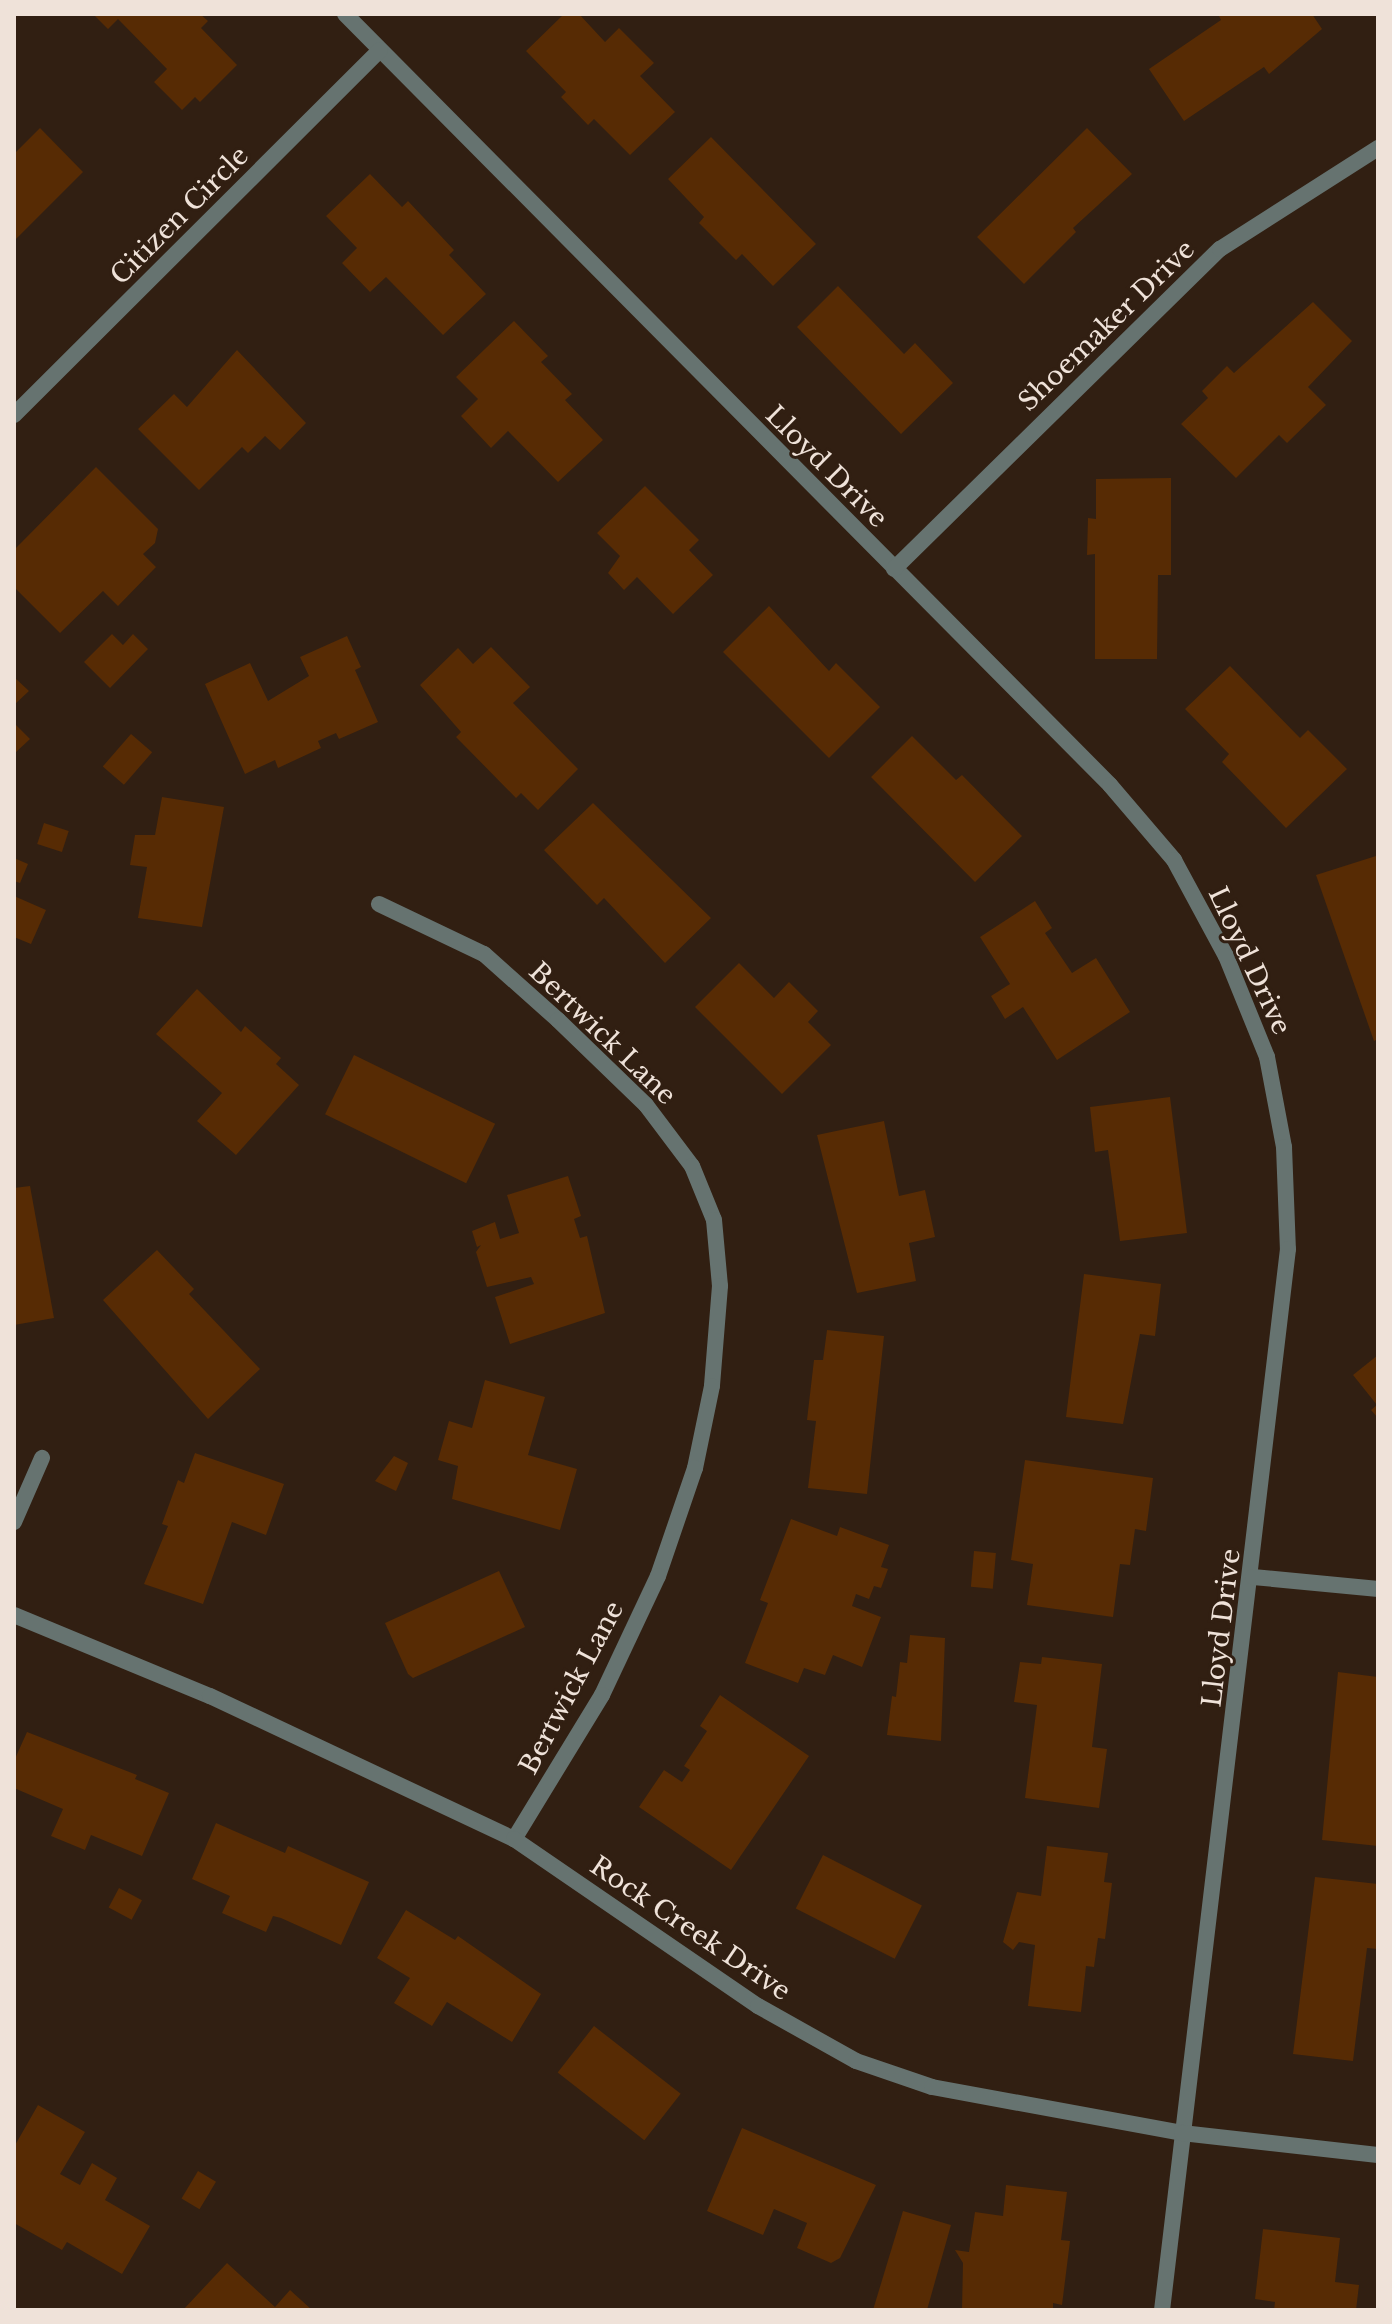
<!DOCTYPE html>
<html>
<head>
<meta charset="utf-8">
<style>
  body { margin:0 }
  #map { position:relative; width:1392px; height:2324px; overflow:hidden; background:#311f12; font-family:"Libre Baskerville",serif }
  div>[style] { position:absolute }
  [style*='--x'] { left:calc(var(--x)*1px); top:calc(var(--y)*1px); width:calc(var(--w)*1px); rotate:calc(var(--a)*1deg) }
  .building>* { inset:0; background:#572b04; transform-origin:0 0 }
  .minor>* { height:16px; margin:-8px; padding:0 8px; transform-origin:8px; border-radius:8px; background:#667370 }
  span { translate:-50% -50%; white-space:nowrap; text-align:center; line-height:1.15; -webkit-text-stroke:6px #311f12; paint-order:stroke }
  .street-label { font-size:26px; color:#efe2d9 }
  .frame { position:absolute; inset:0; border:16px solid #efe2d9; pointer-events:none }
</style>
</head>
<body>
<div id="map">
  <div class="building">
    <i style="clip-path:polygon(93px 14px,200px 14px,208px 21px,201px 28px,237px 65px,200px 102px,195px 97px,182px 110px,154px 82px,167px 69px,118px 19px,108px 29px)"></i>
    <i style="clip-path:polygon(564px 14px,579px 14px,605px 42px,619px 28px,654px 63px,640px 76px,675px 112px,630px 155px,594px 119px,588px 125px,561px 97px,566px 92px,526px 51px)"></i>
    <i style="clip-path:polygon(1218px 14px,1312px 14px,1322px 29px,1269px 74px,1264px 67px,1184px 121px,1149px 69px,1221px 20px)"></i>
    <i style="clip-path:polygon(40px 128px,83px 172px,14px 241px,14px 154px)"></i>
    <i style="clip-path:polygon(1087px 128px,1132px 174px,1073px 228px,1076px 232px,1024px 284px,977px 237px)"></i>
    <i style="clip-path:polygon(711px 137px,816px 244px,773px 286px,742px 254px,736px 260px,699px 223px,704px 217px,668px 179px)"></i>
    <i style="clip-path:polygon(370px 174px,402px 207px,408px 201px,454px 250px,449px 255px,486px 294px,443px 335px,386px 277px,370px 292px,342px 263px,357px 248px,326px 216px)"></i>
    <i style="clip-path:polygon(838px 286px,904px 354px,915px 343px,953px 383px,901px 434px,797px 327px)"></i>
    <i style="clip-path:polygon(1313px 302px,1352px 341px,1308px 387px,1326px 405px,1287px 443px,1279px 435px,1236px 478px,1181px 424px,1208px 398px,1202px 391px,1227px 366px,1234px 373px)"></i>
    <i style="clip-path:polygon(514px 321px,548px 356px,541px 362px,572px 394px,565px 400px,603px 440px,558px 482px,508px 431px,491px 448px,461px 416px,478px 399px,456px 377px)"></i>
    <i style="clip-path:polygon(237px 350px,306px 423px,280px 450px,265px 436px,248px 453px,242px 447px,199px 490px,138px 429px,174px 394px,187px 407px)"></i>
    <i style="clip-path:polygon(96px 467px,158px 529px,155px 543px,143px 554px,156px 567px,118px 606px,103px 591px,60px 633px,14px 587px,14px 550px)"></i>
    <i style="clip-path:polygon(1171px 478px,1171px 575px,1158px 575px,1157px 659px,1095px 659px,1095px 554px,1087px 555px,1088px 518px,1096px 519px,1096px 479px)"></i>
    <i style="clip-path:polygon(645px 486px,699px 540px,689px 550px,713px 575px,673px 614px,637px 577px,624px 590px,608px 573px,620px 556px,597px 533px)"></i>
    <i style="clip-path:polygon(769px 606px,829px 671px,836px 663px,880px 707px,829px 758px,723px 652px)"></i>
    <i style="clip-path:polygon(112px 634px,123px 645px,133px 634px,148px 649px,110px 688px,84px 662px)"></i>
    <i style="clip-path:polygon(347px 636px,361px 667px,355px 670px,378px 722px,339px 739px,336px 733px,318px 741px,321px 748px,278px 768px,275px 760px,245px 774px,205px 684px,250px 663px,268px 701px,309px 676px,300px 657px)"></i>
    <i style="clip-path:polygon(491px 647px,530px 687px,513px 703px,578px 769px,538px 810px,521px 793px,516px 798px,456px 737px,461px 732px,420px 685px,458px 648px,473px 664px)"></i>
    <i style="clip-path:polygon(1230px 666px,1300px 738px,1308px 730px,1347px 769px,1286px 828px,1222px 762px,1229px 754px,1185px 709px)"></i>
    <i style="clip-path:polygon(14px 677px,29px 691px,14px 705px)"></i>
    <i style="clip-path:polygon(14px 723px,30px 739px,14px 754px)"></i>
    <i style="left:131px;top:734px;width:28px;height:43px;rotate:41deg"></i>
    <i style="clip-path:polygon(912px 736px,956px 780px,962px 775px,1022px 836px,975px 882px,871px 777px)"></i>
    <i style="clip-path:polygon(162px 797px,224px 807px,202px 927px,138px 918px,147px 867px,130px 865px,135px 835px,155px 835px)"></i>
    <i style="clip-path:polygon(593px 803px,711px 918px,665px 963px,604px 898px,597px 905px,544px 850px)"></i>
    <i style="left:44px;top:823px;width:26px;height:22px;rotate:18deg"></i>
    <i style="clip-path:polygon(1376px 856px,1378px 1039px,1374px 1041px,1316px 875px)"></i>
    <i style="clip-path:polygon(14px 858px,28px 864px,20px 883px,14px 881px)"></i>
    <i style="clip-path:polygon(14px 896px,46px 910px,31px 944px,14px 937px)"></i>
    <i style="clip-path:polygon(1035px 901px,1052px 928px,1045px 933px,1072px 973px,1096px 958px,1130px 1012px,1057px 1060px,1023px 1007px,1005px 1019px,991px 996px,1010px 984px,980px 937px)"></i>
    <i style="clip-path:polygon(739px 963px,774px 998px,789px 982px,818px 1011px,808px 1022px,831px 1045px,782px 1094px,695px 1007px)"></i>
    <i style="clip-path:polygon(197px 989px,241px 1032px,245px 1026px,281px 1058px,276px 1064px,299px 1085px,236px 1155px,197px 1121px,222px 1093px,156px 1034px)"></i>
    <i style="left:354px;top:1055px;width:157px;height:66px;rotate:26deg"></i>
    <i style="clip-path:polygon(1170px 1097px,1187px 1233px,1120px 1241px,1108px 1150px,1095px 1152px,1090px 1107px)"></i>
    <i style="clip-path:polygon(884px 1121px,899px 1196px,925px 1190px,935px 1237px,909px 1243px,916px 1281px,857px 1293px,817px 1135px)"></i>
    <i style="clip-path:polygon(568px 1176px,581px 1216px,574px 1219px,580px 1238px,587px 1236px,605px 1313px,510px 1344px,495px 1297px,534px 1284px,531px 1277px,487px 1287px,476px 1252px,481px 1245px,477px 1247px,472px 1231px,495px 1222px,500px 1239px,519px 1233px,507px 1195px)"></i>
    <i style="clip-path:polygon(30px 1186px,54px 1318px,14px 1325px,14px 1188px)"></i>
    <i style="clip-path:polygon(157px 1250px,194px 1289px,189px 1294px,260px 1369px,208px 1419px,103px 1300px)"></i>
    <i style="clip-path:polygon(1084px 1274px,1161px 1284px,1155px 1336px,1140px 1334px,1123px 1424px,1066px 1417px)"></i>
    <i style="clip-path:polygon(827px 1330px,884px 1336px,867px 1494px,808px 1488px,816px 1421px,807px 1420px,814px 1360px,823px 1360px)"></i>
    <i style="clip-path:polygon(1378px 1355px,1378px 1418px,1371px 1410px,1377px 1405px,1353px 1375px)"></i>
    <i style="clip-path:polygon(485px 1380px,545px 1397px,528px 1455px,577px 1469px,560px 1530px,452px 1499px,458px 1466px,438px 1460px,449px 1421px,472px 1428px)"></i>
    <i style="clip-path:polygon(195px 1453px,284px 1484px,266px 1535px,232px 1522px,203px 1604px,144px 1584px,168px 1526px,162px 1524px,178px 1480px,184px 1483px)"></i>
    <i style="clip-path:polygon(394px 1456px,408px 1463px,396px 1491px,375px 1481px)"></i>
    <i style="clip-path:polygon(1025px 1460px,1153px 1478px,1146px 1531px,1135px 1529px,1130px 1565px,1120px 1564px,1113px 1617px,1027px 1605px,1033px 1564px,1011px 1560px)"></i>
    <i style="clip-path:polygon(791px 1519px,837px 1536px,840px 1527px,889px 1545px,881px 1567px,888px 1569px,881px 1588px,874px 1586px,869px 1599px,856px 1594px,852px 1606px,881px 1617px,862px 1667px,833px 1655px,825px 1675px,804px 1668px,798px 1683px,745px 1663px,768px 1603px,760px 1600px)"></i>
    <i style="left:974px;top:1551px;width:22px;height:36px;rotate:5deg"></i>
    <i style="clip-path:polygon(499px 1571px,525px 1627px,413px 1678px,408px 1674px,385px 1623px)"></i>
    <i style="clip-path:polygon(910px 1635px,945px 1638px,941px 1741px,887px 1735px,892px 1696px,896px 1697px,900px 1662px,907px 1663px)"></i>
    <i style="clip-path:polygon(1042px 1657px,1102px 1664px,1092px 1747px,1107px 1749px,1099px 1808px,1025px 1798px,1037px 1705px,1014px 1702px,1020px 1662px,1041px 1664px)"></i>
    <i style="clip-path:polygon(1338px 1672px,1378px 1677px,1378px 1846px,1322px 1840px)"></i>
    <i style="clip-path:polygon(720px 1695px,809px 1756px,731px 1870px,639px 1807px,664px 1770px,682px 1782px,690px 1770px,684px 1766px,707px 1731px,700px 1726px)"></i>
    <i style="clip-path:polygon(27px 1732px,137px 1775px,135px 1779px,169px 1793px,142px 1856px,91px 1835px,85px 1850px,51px 1836px,63px 1809px,14px 1788px,14px 1761px)"></i>
    <i style="clip-path:polygon(216px 1823px,285px 1853px,288px 1846px,369px 1882px,341px 1945px,281px 1918px,273px 1916px,266px 1932px,222px 1913px,230px 1896px,192px 1879px)"></i>
    <i style="clip-path:polygon(1047px 1846px,1108px 1853px,1104px 1882px,1112px 1883px,1105px 1939px,1098px 1938px,1094px 1967px,1086px 1966px,1081px 2012px,1028px 2006px,1035px 1945px,1019px 1942px,1013px 1950px,1003px 1942px,1017px 1892px,1041px 1896px)"></i>
    <i style="left:823px;top:1855px;width:111px;height:60px;rotate:27deg"></i>
    <i style="clip-path:polygon(1315px 1877px,1378px 1884px,1378px 1949px,1367px 1948px,1353px 2061px,1293px 2054px)"></i>
    <i style="left:119px;top:1888px;width:26px;height:22px;rotate:28deg"></i>
    <i style="clip-path:polygon(406px 1910px,455px 1940px,458px 1936px,541px 1994px,512px 2042px,447px 2002px,432px 2026px,394px 2003px,410px 1978px,377px 1958px)"></i>
    <i style="left:594px;top:2026px;width:110px;height:59px;rotate:38deg"></i>
    <i style="clip-path:polygon(38px 2105px,85px 2132px,60px 2174px,80px 2185px,92px 2163px,117px 2178px,105px 2200px,150px 2226px,122px 2274px,67px 2242px,62px 2250px,14px 2223px,14px 2147px)"></i>
    <i style="clip-path:polygon(742px 2128px,876px 2185px,840px 2258px,831px 2263px,797px 2248px,807px 2223px,774px 2209px,763px 2235px,707px 2211px)"></i>
    <i style="left:198px;top:2171px;width:21px;height:32px;rotate:31deg"></i>
    <i style="clip-path:polygon(1006px 2185px,1067px 2192px,1061px 2240px,1070px 2241px,1062px 2305px,1053px 2303px,1053px 2310px,962px 2310px,963px 2263px,955px 2250px,969px 2252px,975px 2212px,1003px 2216px)"></i>
    <i style="clip-path:polygon(903px 2211px,951px 2225px,927px 2310px,873px 2310px)"></i>
    <i style="clip-path:polygon(1263px 2229px,1340px 2238px,1335px 2282px,1359px 2285px,1356px 2310px,1274px 2310px,1275px 2302px,1255px 2299px)"></i>
    <i style="clip-path:polygon(227px 2263px,275px 2307px,290px 2290px,312px 2310px,183px 2310px)"></i>
  </div>
  <div class="minor">
    <i style="--x:345;--y:14;--w:1086;--a:45.22"></i>
    <i style="--x:1110;--y:785;--w:99;--a:49.5"></i>
    <i style="--x:1174;--y:860;--w:109;--a:61.6"></i>
    <i style="--x:1226;--y:956;--w:109;--a:67.9"></i>
    <i style="--x:1267;--y:1057;--w:92;--a:79.3"></i>
    <i style="--x:1284;--y:1147;--w:102;--a:87.8"></i>
    <i style="--x:1288;--y:1249;--w:1068;--a:96.77"></i>
    <i style="--x:14;--y:415;--w:517;--a:-44.92"></i>
    <i style="--x:894;--y:569;--w:457;--a:-44.5"></i>
    <i style="--x:1220;--y:249;--w:188;--a:-32.6"></i>
    <i style="--x:379;--y:904;--w:116;--a:25.5"></i>
    <i style="--x:484;--y:954;--w:99;--a:41.7"></i>
    <i style="--x:558;--y:1020;--w:122;--a:44"></i>
    <i style="--x:646;--y:1105;--w:76;--a:53"></i>
    <i style="--x:692;--y:1166;--w:58;--a:67.8"></i>
    <i style="--x:714;--y:1220;--w:66;--a:84.8"></i>
    <i style="--x:720;--y:1286;--w:100;--a:94.6"></i>
    <i style="--x:712;--y:1386;--w:84;--a:101.7"></i>
    <i style="--x:695;--y:1468;--w:114;--a:108.9"></i>
    <i style="--x:658;--y:1576;--w:132;--a:115.2"></i>
    <i style="--x:602;--y:1695;--w:169;--a:121.4"></i>
    <i style="--x:14;--y:1522;--w:70;--a:-66.4"></i>
    <i style="--x:1253;--y:1577;--w:126;--a:5.5"></i>
    <i style="--x:14;--y:1615;--w:212;--a:22.5"></i>
    <i style="--x:210;--y:1696;--w:336;--a:25.2"></i>
    <i style="--x:514;--y:1839;--w:296;--a:34.4"></i>
    <i style="--x:758;--y:2006;--w:112;--a:29.3"></i>
    <i style="--x:856;--y:2061;--w:80;--a:18.9"></i>
    <i style="--x:932;--y:2087;--w:254;--a:10.4"></i>
    <i style="--x:1182;--y:2133;--w:197;--a:6.4"></i>
  </div>
  <div class="street-label">
    <span style="left:180px;top:216px;rotate:-45deg">Citizen Circle</span>
    <span style="left:1107px;top:326px;rotate:-44deg">Shoemaker Drive</span>
    <span style="left:826px;top:467px;rotate:45deg">Lloyd Drive</span>
    <span style="left:1249px;top:961px;rotate:65deg">Lloyd Drive</span>
    <span style="left:602px;top:1034px;rotate:44deg">Bertwick Lane</span>
    <span style="left:1222px;top:1628px;rotate:-83deg">Lloyd Drive</span>
    <span style="left:572px;top:1688px;rotate:-62deg">Bertwick Lane</span>
    <span style="left:690px;top:1929px;rotate:34deg">Rock Creek Drive</span>
  </div>
  <div class="frame"></div>
</div>
</body>
</html>
